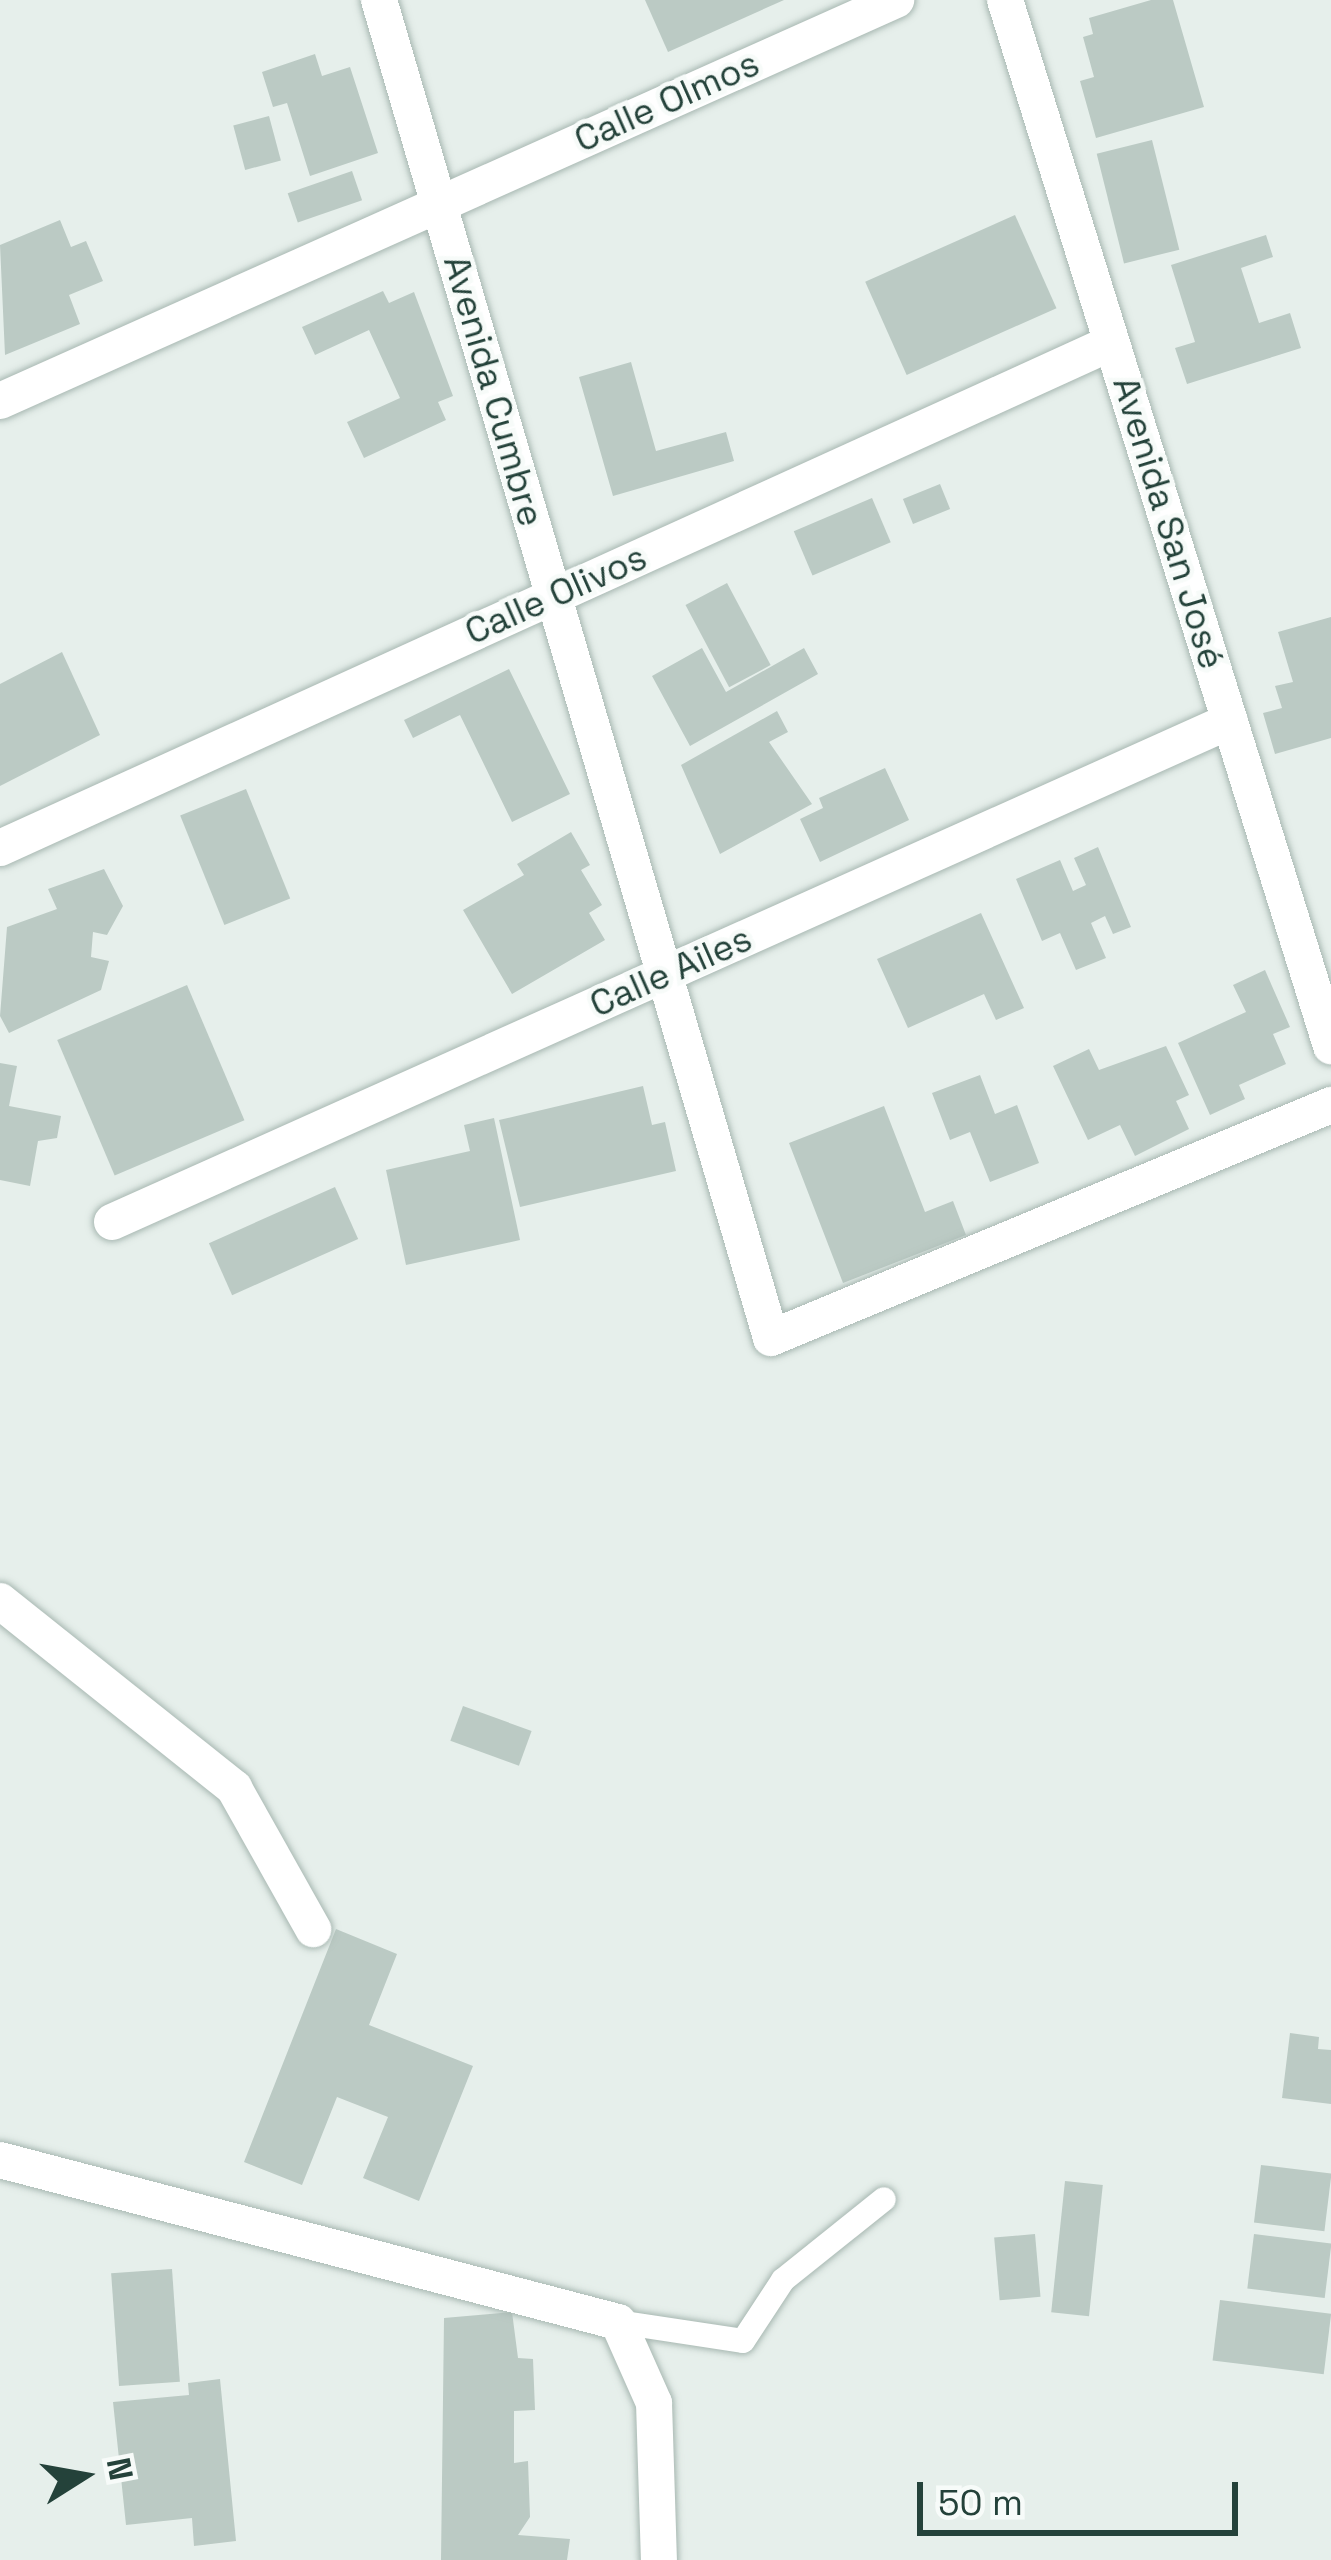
<!DOCTYPE html>
<html>
<head>
<meta charset="utf-8">
<style>
  body { margin:0 }
  #map { position:relative; width:1331px; height:2560px; overflow:hidden; background:#e6efeb; font-family:"Space Grotesk",sans-serif }
  div>[style] { position:absolute }
  [style*='--x'] { left:calc(var(--x)*1px); top:calc(var(--y)*1px); width:calc(var(--w)*1px); rotate:calc(var(--a)*1deg) }
  .building>* { inset:0; background:#bbcac4; transform-origin:0 0 }
  .roads { filter:drop-shadow(0 0 3px #a8b8b2) drop-shadow(0 0 3px #a8b8b2) }
  .service>* { height:24px; margin:-12px; padding:0 12px; transform-origin:12px; border-radius:12px; background:#fff }
  .minor>* { height:36px; margin:-18px; padding:0 18px; transform-origin:18px; border-radius:18px; background:#fff }
  span { translate:-50% -50%; white-space:nowrap; text-align:center; line-height:1.15; -webkit-text-stroke:9px #f7fbf9; paint-order:stroke }
  .street-label { font-size:36px; color:#24423a }
  .north { position:absolute; left:24px; top:2416px; width:120px; height:120px; -webkit-text-stroke:9px #f7fbf9; paint-order:stroke; rotate:79deg; font-size:33px; font-weight:700; line-height:48px; text-align:center; color:#24423a }
  .north::after { content:''; display:block; margin:auto; width:42px; height:54px; background:#24423a; clip-path:polygon(50% 0,100% 100%,50% 72%,0 100%) }
  .scale { position:absolute; left:917px; top:2482px; width:321px; height:54px; box-sizing:border-box; border:6px solid #24423a; border-top:0; padding-left:15px; font-size:36px; line-height:42px; white-space:nowrap; color:#24423a; -webkit-text-stroke:9px #f7fbf9; paint-order:stroke }
</style>
</head>
<body>
<div id="map">
  <div class="building">
    <i style="clip-path:polygon(645px 0,784px 0,668px 52px)"></i>
    <i style="clip-path:polygon(1151px 0,1173px 0,1204px 107px,1096px 138px,1080px 81px,1094px 77px,1083px 37px,1093px 34px,1089px 18px)"></i>
    <i style="clip-path:polygon(315px 54px,322px 76px,350px 67px,378px 153px,310px 176px,287px 103px,273px 107px,262px 72px)"></i>
    <i style="left:269px;top:116px;width:46px;height:37px;rotate:75deg"></i>
    <i style="left:1152px;top:140px;width:113px;height:57px;rotate:76deg"></i>
    <i style="left:352px;top:171px;width:31px;height:68px;rotate:71deg"></i>
    <i style="left:1015px;top:215px;width:102px;height:164px;rotate:66deg"></i>
    <i style="clip-path:polygon(60px 220px,71px 247px,86px 241px,103px 281px,69px 295px,80px 324px,5px 355px,0 245px)"></i>
    <i style="clip-path:polygon(1266px 235px,1273px 257px,1241px 268px,1259px 323px,1290px 313px,1301px 348px,1187px 384px,1175px 348px,1195px 342px,1171px 265px)"></i>
    <i style="clip-path:polygon(383px 291px,389px 303px,414px 292px,453px 396px,438px 402px,446px 420px,364px 458px,347px 422px,400px 398px,369px 330px,315px 355px,302px 327px)"></i>
    <i style="clip-path:polygon(631px 362px,656px 451px,726px 432px,734px 461px,613px 496px,579px 377px)"></i>
    <i style="left:940px;top:484px;width:27px;height:40px;rotate:68deg"></i>
    <i style="left:872px;top:498px;width:48px;height:85px;rotate:67deg"></i>
    <i style="left:727px;top:583px;width:93px;height:47px;rotate:62deg"></i>
    <i style="clip-path:polygon(1331px 617px,1331px 738px,1275px 754px,1263px 713px,1282px 708px,1275px 686px,1293px 682px,1278px 632px)"></i>
    <i style="clip-path:polygon(702px 648px,726px 692px,804px 648px,818px 674px,690px 746px,652px 676px)"></i>
    <i style="clip-path:polygon(62px 652px,100px 735px,0 786px,0 684px)"></i>
    <i style="clip-path:polygon(509px 669px,570px 794px,512px 822px,460px 715px,413px 738px,404px 720px)"></i>
    <i style="clip-path:polygon(777px 711px,788px 732px,769px 742px,812px 804px,720px 854px,681px 765px)"></i>
    <i style="clip-path:polygon(885px 768px,909px 820px,820px 862px,800px 819px,823px 808px,819px 798px)"></i>
    <i style="left:246px;top:789px;width:118px;height:71px;rotate:68deg"></i>
    <i style="clip-path:polygon(571px 832px,590px 865px,581px 870px,602px 905px,589px 913px,605px 940px,512px 994px,463px 910px,524px 875px,517px 864px)"></i>
    <i style="clip-path:polygon(1098px 847px,1131px 927px,1113px 934px,1105px 916px,1091px 923px,1106px 958px,1076px 970px,1060px 933px,1042px 941px,1016px 879px,1060px 860px,1073px 891px,1086px 885px,1074px 858px)"></i>
    <i style="clip-path:polygon(104px 869px,123px 906px,107px 935px,93px 932px,91px 957px,109px 961px,101px 990px,9px 1033px,0 1016px,7px 927px,57px 909px,48px 889px)"></i>
    <i style="clip-path:polygon(981px 913px,1024px 1008px,996px 1020px,984px 994px,908px 1028px,877px 959px)"></i>
    <i style="clip-path:polygon(1265px 970px,1290px 1027px,1273px 1034px,1286px 1064px,1239px 1085px,1245px 1099px,1210px 1115px,1178px 1043px,1246px 1012px,1233px 985px)"></i>
    <i style="left:187px;top:985px;width:147px;height:141px;rotate:67deg"></i>
    <i style="clip-path:polygon(1166px 1046px,1189px 1095px,1176px 1101px,1189px 1129px,1135px 1156px,1120px 1125px,1088px 1140px,1053px 1066px,1089px 1049px,1099px 1070px)"></i>
    <i style="clip-path:polygon(0 1063px,17px 1066px,9px 1106px,61px 1116px,57px 1138px,38px 1141px,30px 1186px,0 1180px)"></i>
    <i style="clip-path:polygon(980px 1075px,995px 1114px,1017px 1105px,1039px 1163px,990px 1182px,970px 1132px,950px 1140px,932px 1093px)"></i>
    <i style="clip-path:polygon(643px 1086px,652px 1125px,665px 1122px,676px 1171px,520px 1207px,499px 1120px)"></i>
    <i style="clip-path:polygon(884px 1106px,925px 1212px,953px 1201px,966px 1235px,843px 1283px,789px 1143px)"></i>
    <i style="clip-path:polygon(494px 1118px,520px 1240px,406px 1265px,386px 1170px,470px 1151px,464px 1125px)"></i>
    <i style="left:335px;top:1187px;width:57px;height:138px;rotate:66deg"></i>
    <i style="left:463px;top:1706px;width:73px;height:37px;rotate:20deg"></i>
    <i style="clip-path:polygon(336px 1929px,397px 1954px,369px 2025px,473px 2066px,419px 2201px,363px 2178px,388px 2117px,337px 2097px,302px 2185px,244px 2162px)"></i>
    <i style="clip-path:polygon(1290px 2033px,1319px 2037px,1318px 2049px,1331px 2050px,1331px 2104px,1282px 2098px)"></i>
    <i style="left:1261px;top:2165px;width:71px;height:58px;rotate:7deg"></i>
    <i style="left:1065px;top:2181px;width:38px;height:132px;rotate:6deg"></i>
    <i style="left:1035px;top:2234px;width:63px;height:41px;rotate:85deg"></i>
    <i style="left:1254px;top:2234px;width:78px;height:55px;rotate:7deg"></i>
    <i style="left:172px;top:2269px;width:113px;height:61px;rotate:86deg"></i>
    <i style="left:1220px;top:2300px;width:112px;height:61px;rotate:7deg"></i>
    <i style="clip-path:polygon(512px 2312px,518px 2358px,533px 2359px,535px 2410px,514px 2411px,514px 2463px,528px 2461px,530px 2517px,518px 2535px,570px 2539px,567px 2560px,441px 2560px,444px 2318px)"></i>
    <i style="clip-path:polygon(220px 2379px,236px 2541px,194px 2546px,192px 2518px,126px 2525px,113px 2402px,189px 2395px,188px 2383px)"></i>
  </div>
  <div class="roads">
    <div class="service">
      <i style="--x:618;--y:2322;--w:126;--a:8.6"></i>
      <i style="--x:743;--y:2341;--w:73;--a:-56.7"></i>
      <i style="--x:783;--y:2280;--w:129;--a:-38.7"></i>
    </div>
    <div class="minor">
      <i style="--x:379;--y:0;--w:1394;--a:73.67"></i>
      <i style="--x:771;--y:1338;--w:607;--a:-22.59"></i>
      <i style="--x:1005;--y:0;--w:1096;--a:72.69"></i>
      <i style="--x:0;--y:401;--w:982;--a:-24.11"></i>
      <i style="--x:0;--y:848;--w:1220;--a:-24.44"></i>
      <i style="--x:112;--y:1222;--w:1225;--a:-24.14"></i>
      <i style="--x:0;--y:1601;--w:300;--a:38.6"></i>
      <i style="--x:234;--y:1788;--w:162;--a:60.7"></i>
      <i style="--x:0;--y:2160;--w:639;--a:14.69"></i>
      <i style="--x:618;--y:2322;--w:89;--a:66"></i>
      <i style="--x:654;--y:2403;--w:157;--a:88.2"></i>
    </div>
  </div>
  <div class="street-label">
    <span style="left:667px;top:102px;rotate:-24deg">Calle Olmos</span>
    <span style="left:493px;top:391px;rotate:74deg">Avenida Cumbre</span>
    <span style="left:1168px;top:523px;rotate:73deg">Avenida San José</span>
    <span style="left:556px;top:595px;rotate:-24deg">Calle Olivos</span>
    <span style="left:671px;top:972px;rotate:-24deg">Calle Ailes</span>
  </div>
  <div class="north">N</div>
  <div class="scale">50 m</div>
</div>
</body>
</html>
